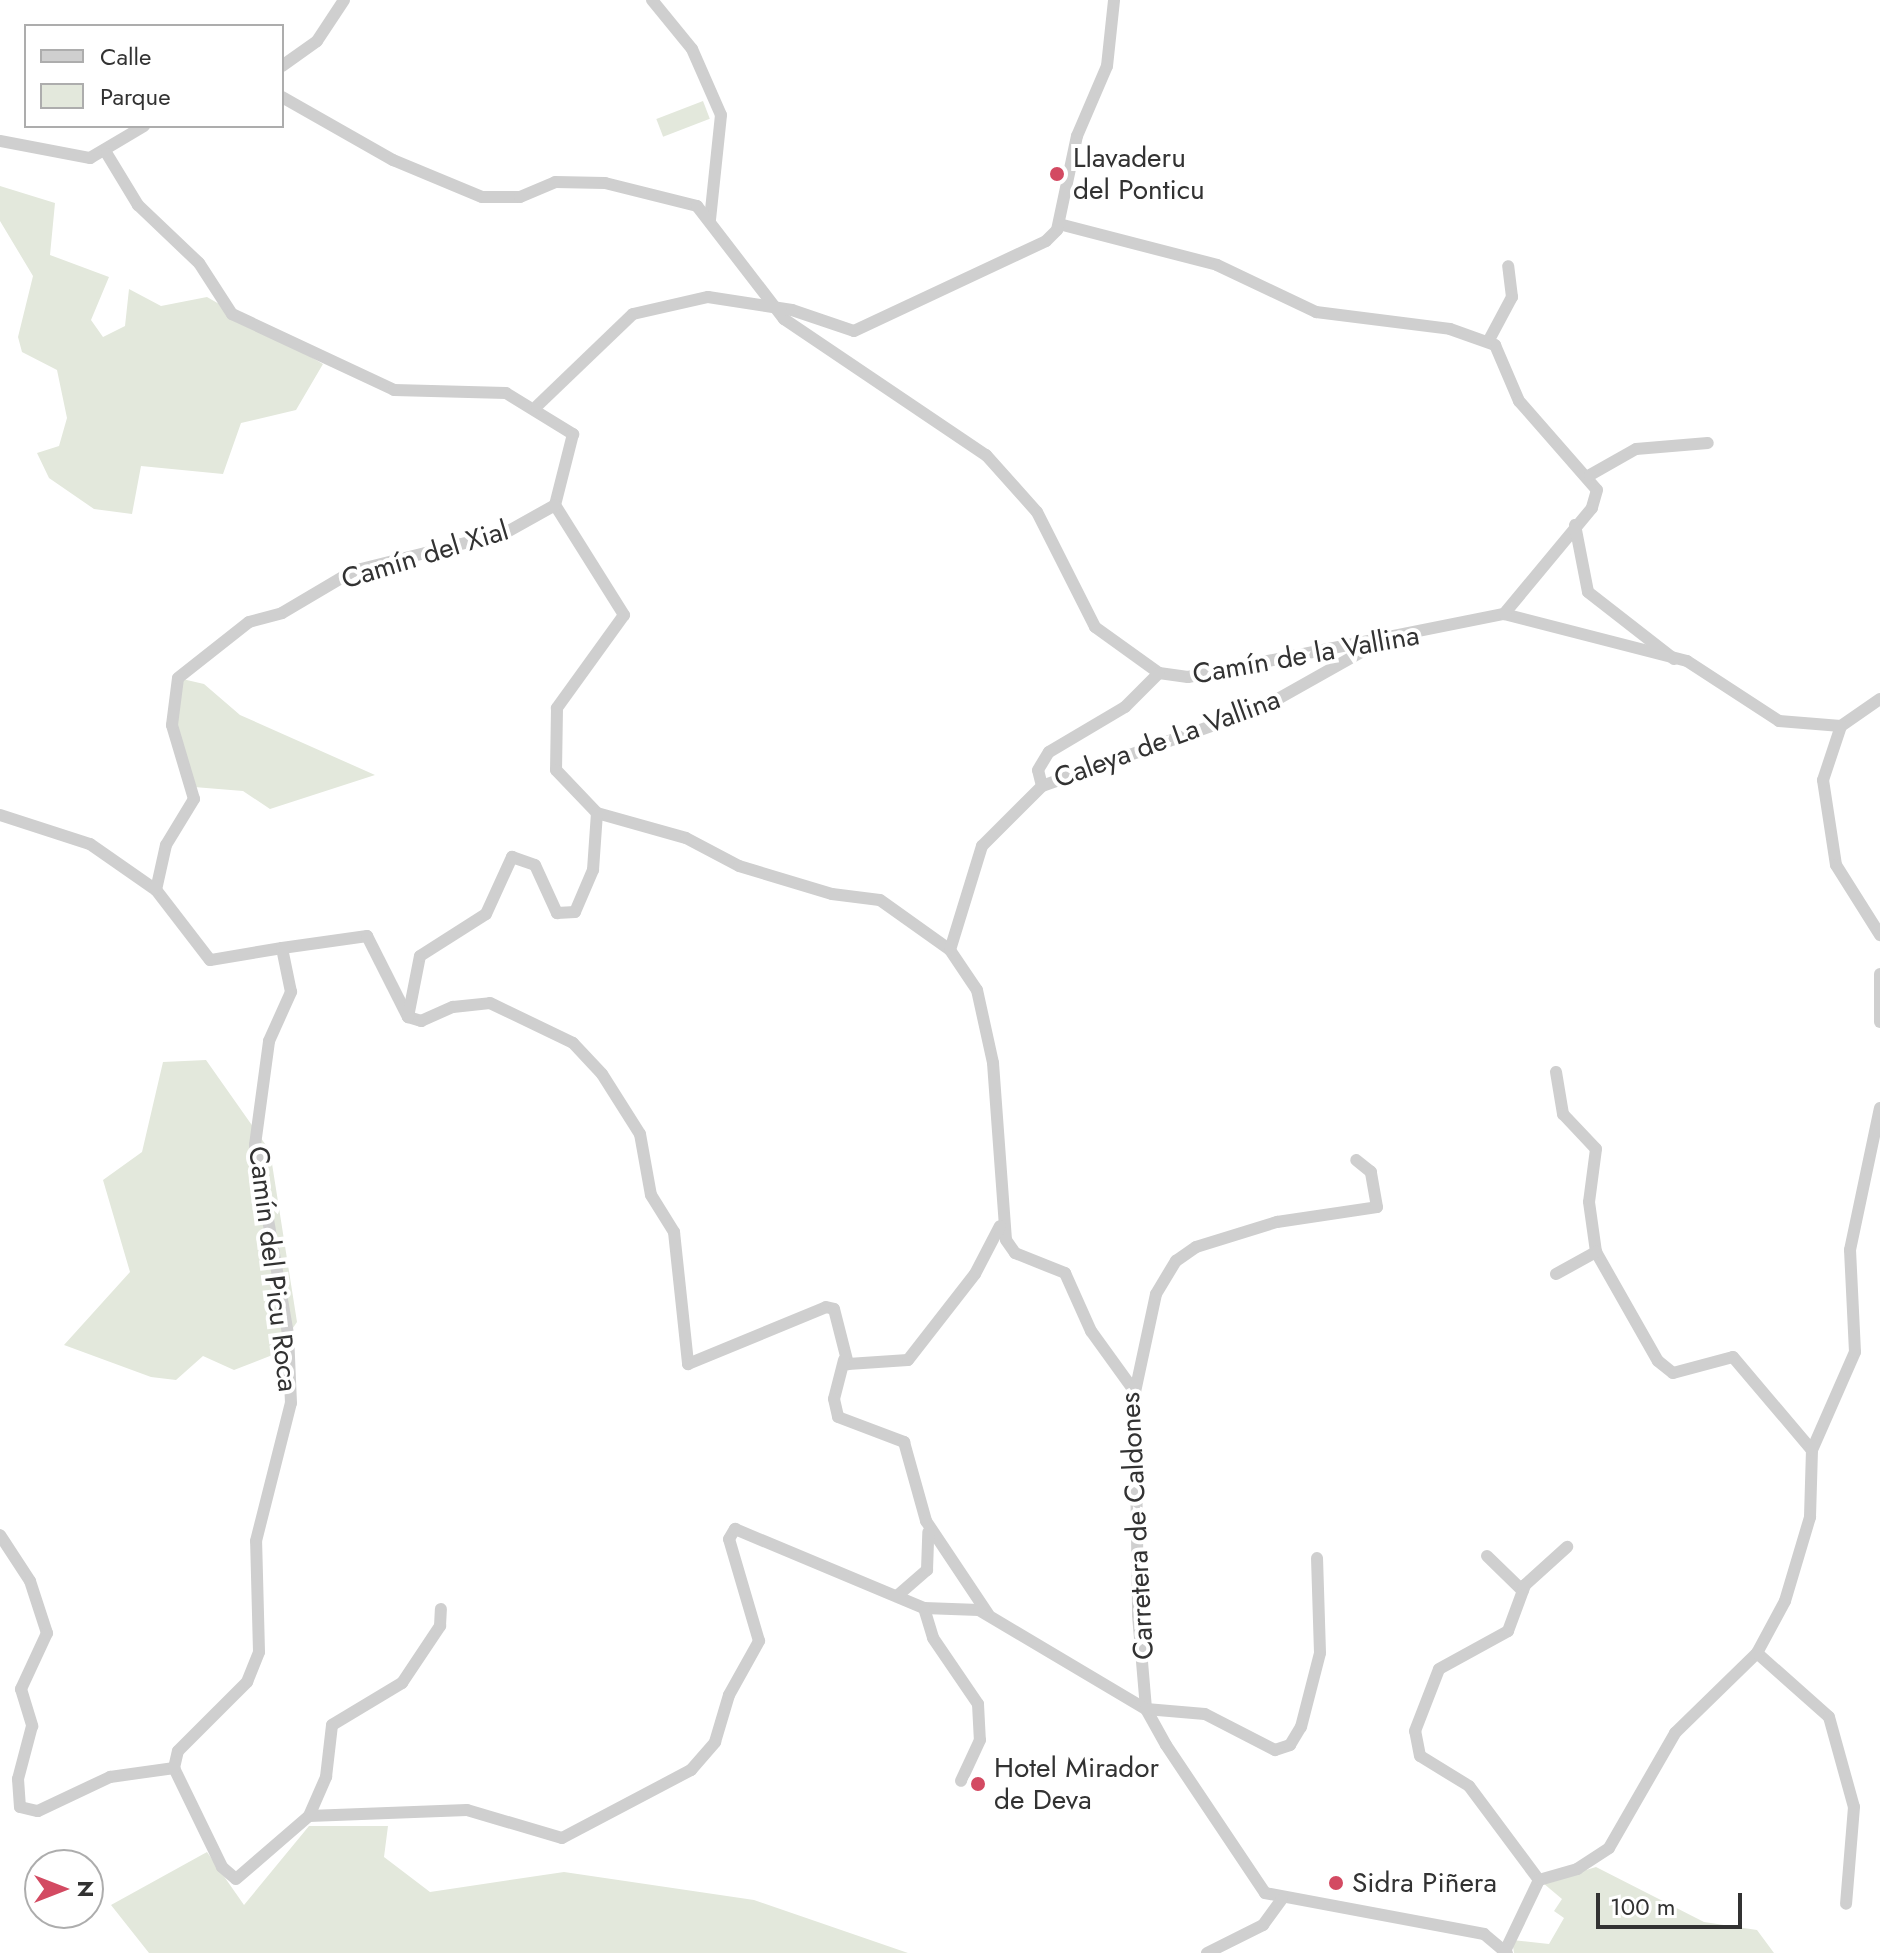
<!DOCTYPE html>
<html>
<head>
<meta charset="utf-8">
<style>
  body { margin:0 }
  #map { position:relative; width:1880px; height:1953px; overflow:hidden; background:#fff; font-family:Jost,sans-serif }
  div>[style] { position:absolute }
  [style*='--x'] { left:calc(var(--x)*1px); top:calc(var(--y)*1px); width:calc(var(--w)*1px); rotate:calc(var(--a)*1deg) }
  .green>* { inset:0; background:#e3e8dc; transform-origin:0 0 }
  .minor>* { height:12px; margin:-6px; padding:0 6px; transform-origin:6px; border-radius:6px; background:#cfcfcf }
  .dots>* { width:22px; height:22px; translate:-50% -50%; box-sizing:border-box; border:4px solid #fff; border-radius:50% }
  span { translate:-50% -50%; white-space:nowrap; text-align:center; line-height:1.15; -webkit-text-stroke:8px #fff; paint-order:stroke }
  .poi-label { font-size:28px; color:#323232 }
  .left { translate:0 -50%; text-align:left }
  .street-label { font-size:28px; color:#323232 }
  .legend { position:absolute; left:24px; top:24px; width:260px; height:104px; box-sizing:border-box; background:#fff; border:2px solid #adadad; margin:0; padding:10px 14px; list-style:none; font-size:24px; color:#323232 }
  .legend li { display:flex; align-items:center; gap:16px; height:40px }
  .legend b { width:40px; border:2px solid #adadad }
  .north { position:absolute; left:24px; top:1849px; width:80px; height:80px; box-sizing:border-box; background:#fff; border:2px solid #adadad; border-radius:50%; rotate:90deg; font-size:22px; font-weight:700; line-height:32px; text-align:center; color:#323232 }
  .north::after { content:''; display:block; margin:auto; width:28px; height:36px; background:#d34a62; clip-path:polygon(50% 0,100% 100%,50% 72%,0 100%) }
  .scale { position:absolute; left:1596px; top:1893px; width:146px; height:36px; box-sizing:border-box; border:4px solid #323232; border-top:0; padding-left:10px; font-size:24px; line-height:28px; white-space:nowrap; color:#323232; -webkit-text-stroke:6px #fff; paint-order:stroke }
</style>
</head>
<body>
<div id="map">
  <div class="green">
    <i style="left:703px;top:101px;width:19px;height:50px;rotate:69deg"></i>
    <i style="clip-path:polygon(0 186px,55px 203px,50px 255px,109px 277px,91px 320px,103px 337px,125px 326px,129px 289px,161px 306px,207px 297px,323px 364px,296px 410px,241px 423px,223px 474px,141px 466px,132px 514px,94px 509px,49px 478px,37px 453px,59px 446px,67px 418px,57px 370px,22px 352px,18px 337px,33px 276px,0 221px)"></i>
    <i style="clip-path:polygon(178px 678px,204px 684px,240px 715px,375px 775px,270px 809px,243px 791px,194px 787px,177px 739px)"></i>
    <i style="clip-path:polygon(206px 1060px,270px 1151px,297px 1322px,275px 1354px,234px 1370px,203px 1356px,176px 1380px,151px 1377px,64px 1345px,130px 1272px,103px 1180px,142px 1152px,163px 1062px)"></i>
    <i style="clip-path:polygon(309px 1826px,388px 1826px,384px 1857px,430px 1892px,564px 1872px,754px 1900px,908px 1953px,149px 1953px,111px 1905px,207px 1852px,244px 1905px)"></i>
    <i style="clip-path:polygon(1596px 1867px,1704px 1922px,1757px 1930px,1774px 1953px,1514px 1953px,1512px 1940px,1549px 1944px,1564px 1918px,1554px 1911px,1562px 1899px,1543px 1883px)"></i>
  </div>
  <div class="minor">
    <i style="--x:652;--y:0;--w:63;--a:50.8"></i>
    <i style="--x:692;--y:49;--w:72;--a:66.3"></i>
    <i style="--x:721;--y:115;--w:105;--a:96"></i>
    <i style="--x:282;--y:66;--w:43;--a:-35.5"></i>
    <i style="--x:317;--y:41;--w:49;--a:-56.6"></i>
    <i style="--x:282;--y:97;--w:128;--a:29.6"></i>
    <i style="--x:393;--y:160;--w:96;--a:22.6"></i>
    <i style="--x:482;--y:197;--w:38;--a:0"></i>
    <i style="--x:520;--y:197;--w:38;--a:-23"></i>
    <i style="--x:555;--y:182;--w:50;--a:1.1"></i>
    <i style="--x:605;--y:183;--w:95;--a:14"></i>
    <i style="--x:697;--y:206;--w:143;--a:52.4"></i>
    <i style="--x:784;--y:319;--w:244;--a:34"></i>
    <i style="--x:986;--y:455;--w:76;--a:48.2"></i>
    <i style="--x:1037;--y:512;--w:129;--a:63.2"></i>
    <i style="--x:1095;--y:627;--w:79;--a:35.7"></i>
    <i style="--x:1159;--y:673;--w:29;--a:8"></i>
    <i style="--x:1188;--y:677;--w:322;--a:-11.3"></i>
    <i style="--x:1504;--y:614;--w:189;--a:14.4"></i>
    <i style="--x:1687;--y:661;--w:110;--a:33.1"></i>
    <i style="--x:1779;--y:721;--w:62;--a:4.6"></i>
    <i style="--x:0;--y:141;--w:92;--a:10.7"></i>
    <i style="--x:90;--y:158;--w:63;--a:-30.7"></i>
    <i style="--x:107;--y:154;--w:60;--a:58.7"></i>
    <i style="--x:138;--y:205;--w:84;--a:43.6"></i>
    <i style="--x:199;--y:263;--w:61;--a:57.1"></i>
    <i style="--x:232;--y:314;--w:179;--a:25.1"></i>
    <i style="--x:394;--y:390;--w:112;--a:1.5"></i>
    <i style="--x:506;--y:393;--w:79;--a:31.5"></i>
    <i style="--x:573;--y:434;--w:73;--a:104.2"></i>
    <i style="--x:555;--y:505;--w:130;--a:57.9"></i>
    <i style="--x:624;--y:615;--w:115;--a:125.8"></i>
    <i style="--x:557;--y:708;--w:62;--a:90.9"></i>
    <i style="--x:556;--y:770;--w:59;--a:46.4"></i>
    <i style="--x:597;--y:813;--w:92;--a:15.7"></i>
    <i style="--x:686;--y:838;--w:60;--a:27.8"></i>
    <i style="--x:739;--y:866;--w:97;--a:16.8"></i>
    <i style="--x:832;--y:894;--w:48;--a:7.1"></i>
    <i style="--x:880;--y:900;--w:86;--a:35.5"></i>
    <i style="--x:950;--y:950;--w:48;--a:56"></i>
    <i style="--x:977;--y:990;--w:75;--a:77.6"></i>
    <i style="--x:993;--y:1063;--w:177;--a:85.8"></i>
    <i style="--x:1006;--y:1240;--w:16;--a:55"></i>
    <i style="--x:1015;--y:1253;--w:54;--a:21.8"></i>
    <i style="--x:1065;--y:1273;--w:64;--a:65.9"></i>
    <i style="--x:1091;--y:1331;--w:75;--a:54.2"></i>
    <i style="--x:1135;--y:1392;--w:223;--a:89.2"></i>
    <i style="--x:1138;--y:1615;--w:94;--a:85.1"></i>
    <i style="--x:1146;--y:1709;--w:41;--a:60.9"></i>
    <i style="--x:1166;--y:1745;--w:178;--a:56.2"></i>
    <i style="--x:1265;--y:1893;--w:223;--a:10.6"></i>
    <i style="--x:1484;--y:1934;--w:30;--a:40"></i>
    <i style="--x:1059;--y:224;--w:163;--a:14.5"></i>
    <i style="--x:1217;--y:265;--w:110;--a:25.4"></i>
    <i style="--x:1316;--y:312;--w:135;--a:7.2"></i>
    <i style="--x:1450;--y:329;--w:48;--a:19.6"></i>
    <i style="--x:1495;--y:345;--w:61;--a:66.8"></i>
    <i style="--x:1519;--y:401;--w:118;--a:48.8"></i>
    <i style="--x:1597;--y:490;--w:19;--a:106"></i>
    <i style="--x:1592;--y:508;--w:138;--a:129.7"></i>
    <i style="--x:1489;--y:340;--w:49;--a:-61.9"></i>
    <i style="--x:1512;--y:297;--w:31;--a:-97"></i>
    <i style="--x:537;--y:406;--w:133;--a:-43.8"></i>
    <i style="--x:633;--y:314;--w:77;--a:-12.8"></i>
    <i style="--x:708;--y:297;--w:85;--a:8.8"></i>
    <i style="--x:792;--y:310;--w:65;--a:18.7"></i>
    <i style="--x:854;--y:331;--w:212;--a:-25.1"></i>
    <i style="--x:1046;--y:241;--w:16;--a:-45"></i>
    <i style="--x:1057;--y:230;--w:96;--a:-78"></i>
    <i style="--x:1077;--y:136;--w:76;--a:-66.8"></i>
    <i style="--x:1107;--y:66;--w:66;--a:-83.9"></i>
    <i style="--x:1590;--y:475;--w:53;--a:-29.5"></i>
    <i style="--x:1636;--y:449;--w:72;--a:-4.8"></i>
    <i style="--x:1575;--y:525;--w:68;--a:79"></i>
    <i style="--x:1588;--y:592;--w:109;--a:37.9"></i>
    <i style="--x:1880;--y:699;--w:47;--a:145.3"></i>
    <i style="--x:1841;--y:726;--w:57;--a:108.4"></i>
    <i style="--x:1823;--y:780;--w:86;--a:81.3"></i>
    <i style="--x:1836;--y:865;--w:83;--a:57.8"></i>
    <i style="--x:1042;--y:786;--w:16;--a:-104"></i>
    <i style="--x:1038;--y:770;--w:21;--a:-59"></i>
    <i style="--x:1049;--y:752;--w:88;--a:-30.6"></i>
    <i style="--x:1125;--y:707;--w:48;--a:-45"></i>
    <i style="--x:0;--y:815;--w:95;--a:17.9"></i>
    <i style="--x:90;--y:844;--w:80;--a:34.9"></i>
    <i style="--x:282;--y:948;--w:73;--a:170.5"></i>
    <i style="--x:210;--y:960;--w:88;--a:-127.6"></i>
    <i style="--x:156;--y:890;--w:46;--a:-77.5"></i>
    <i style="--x:166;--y:845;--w:54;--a:-58.7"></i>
    <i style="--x:194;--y:799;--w:77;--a:-106.6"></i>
    <i style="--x:172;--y:725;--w:47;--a:-82.7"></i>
    <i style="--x:178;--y:678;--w:90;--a:-38.3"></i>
    <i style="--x:249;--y:622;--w:34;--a:-15"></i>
    <i style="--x:282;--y:613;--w:82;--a:-30.6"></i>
    <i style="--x:353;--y:571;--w:157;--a:-14"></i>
    <i style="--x:505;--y:533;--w:57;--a:-29.2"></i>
    <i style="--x:950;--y:950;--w:109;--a:-72.9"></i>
    <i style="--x:982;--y:846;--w:85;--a:-45"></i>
    <i style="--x:1042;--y:786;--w:231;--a:-19.5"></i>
    <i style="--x:1260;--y:709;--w:129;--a:-29.4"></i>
    <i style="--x:1880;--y:974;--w:48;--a:90"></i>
    <i style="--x:408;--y:1017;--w:14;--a:17"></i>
    <i style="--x:421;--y:1021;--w:35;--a:-24"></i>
    <i style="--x:453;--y:1007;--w:37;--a:-6"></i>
    <i style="--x:490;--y:1003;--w:92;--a:25.7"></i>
    <i style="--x:573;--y:1043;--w:42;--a:46.9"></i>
    <i style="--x:602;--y:1074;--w:71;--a:57.7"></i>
    <i style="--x:640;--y:1134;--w:62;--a:79.8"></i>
    <i style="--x:651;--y:1195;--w:44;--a:58.1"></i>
    <i style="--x:674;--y:1232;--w:133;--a:83.9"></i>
    <i style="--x:688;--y:1364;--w:149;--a:-22.4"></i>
    <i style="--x:826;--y:1307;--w:8;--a:14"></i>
    <i style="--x:834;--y:1309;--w:57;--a:75.7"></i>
    <i style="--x:848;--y:1364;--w:60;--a:-3.8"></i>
    <i style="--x:908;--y:1360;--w:109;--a:-52.1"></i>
    <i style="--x:975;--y:1274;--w:54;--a:-62.5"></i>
    <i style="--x:1556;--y:1072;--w:43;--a:80.5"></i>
    <i style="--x:1563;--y:1114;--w:48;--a:46.7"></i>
    <i style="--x:1596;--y:1149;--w:53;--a:97.5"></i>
    <i style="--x:1589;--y:1202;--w:50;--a:82"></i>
    <i style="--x:1596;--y:1252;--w:125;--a:60.4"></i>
    <i style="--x:1658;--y:1361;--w:19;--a:39"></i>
    <i style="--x:1673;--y:1373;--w:62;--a:-14.9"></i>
    <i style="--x:1733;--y:1357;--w:122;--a:49.7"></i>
    <i style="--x:1556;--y:1274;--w:46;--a:-28.8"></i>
    <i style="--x:844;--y:1360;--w:40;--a:104.4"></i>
    <i style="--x:834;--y:1399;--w:18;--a:77"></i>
    <i style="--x:838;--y:1417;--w:71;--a:20.7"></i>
    <i style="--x:904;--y:1442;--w:82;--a:74.4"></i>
    <i style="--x:926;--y:1521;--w:112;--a:56.3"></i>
    <i style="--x:1135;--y:1392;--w:100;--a:-77.9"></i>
    <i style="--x:1156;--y:1294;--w:39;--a:-59"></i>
    <i style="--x:1176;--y:1261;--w:24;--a:-35"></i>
    <i style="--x:1196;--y:1247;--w:85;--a:-17.2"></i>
    <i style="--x:1277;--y:1222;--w:101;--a:-8.5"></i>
    <i style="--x:1377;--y:1207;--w:36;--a:-100"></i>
    <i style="--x:1371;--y:1172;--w:19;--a:-141"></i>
    <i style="--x:0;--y:1535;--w:55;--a:56.9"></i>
    <i style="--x:30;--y:1581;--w:55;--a:71.9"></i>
    <i style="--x:47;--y:1633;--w:62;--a:114.9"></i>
    <i style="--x:21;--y:1689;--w:39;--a:73"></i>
    <i style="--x:32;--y:1726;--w:55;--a:104.8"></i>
    <i style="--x:18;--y:1779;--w:28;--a:86"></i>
    <i style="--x:20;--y:1807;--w:18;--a:13"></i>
    <i style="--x:38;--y:1811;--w:80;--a:-25.3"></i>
    <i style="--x:110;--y:1777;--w:65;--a:-8"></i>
    <i style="--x:174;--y:1768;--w:110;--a:64.1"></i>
    <i style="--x:222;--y:1867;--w:18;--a:41"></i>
    <i style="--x:236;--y:1879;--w:96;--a:-40.8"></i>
    <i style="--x:309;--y:1816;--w:158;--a:-2.2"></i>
    <i style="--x:467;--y:1810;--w:99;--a:16.4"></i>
    <i style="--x:562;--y:1838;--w:146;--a:-27.8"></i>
    <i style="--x:691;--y:1770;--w:37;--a:-49"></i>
    <i style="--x:715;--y:1742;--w:49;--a:-73.4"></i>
    <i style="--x:729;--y:1695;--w:62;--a:-60.9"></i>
    <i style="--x:759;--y:1641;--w:106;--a:-106.4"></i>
    <i style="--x:729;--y:1539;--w:12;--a:-59"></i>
    <i style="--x:735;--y:1529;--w:205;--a:22.7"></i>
    <i style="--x:924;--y:1608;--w:55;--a:2.1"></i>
    <i style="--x:979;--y:1610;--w:194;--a:30.7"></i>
    <i style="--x:1146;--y:1709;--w:59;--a:4.8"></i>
    <i style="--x:1205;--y:1714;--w:79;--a:27.2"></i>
    <i style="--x:1275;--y:1750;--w:16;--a:-18"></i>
    <i style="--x:1290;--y:1745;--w:21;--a:-59"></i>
    <i style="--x:1301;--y:1727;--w:76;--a:-75.6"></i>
    <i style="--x:1320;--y:1653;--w:95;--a:-91.8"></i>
    <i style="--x:1487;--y:1556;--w:50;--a:44.2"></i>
    <i style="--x:897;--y:1596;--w:40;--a:-41"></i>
    <i style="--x:927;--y:1570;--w:38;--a:-88"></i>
    <i style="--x:924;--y:1608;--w:31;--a:73"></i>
    <i style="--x:933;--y:1638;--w:80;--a:55.7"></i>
    <i style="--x:978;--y:1704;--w:36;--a:87"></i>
    <i style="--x:980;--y:1740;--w:45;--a:114.9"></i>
    <i style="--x:1757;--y:1653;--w:96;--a:41.6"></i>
    <i style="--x:1829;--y:1717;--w:93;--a:74.5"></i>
    <i style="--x:1854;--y:1807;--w:97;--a:94.7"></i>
    <i style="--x:174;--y:1768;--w:17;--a:-77"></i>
    <i style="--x:178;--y:1751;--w:98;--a:-45"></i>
    <i style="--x:247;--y:1682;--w:32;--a:-68"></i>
    <i style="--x:259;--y:1652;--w:111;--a:-91.5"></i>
    <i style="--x:256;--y:1541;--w:142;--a:-75.8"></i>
    <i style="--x:291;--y:1403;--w:69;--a:-92.5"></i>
    <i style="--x:288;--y:1334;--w:192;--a:-99.9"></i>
    <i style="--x:255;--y:1145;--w:105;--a:-82.3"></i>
    <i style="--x:269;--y:1041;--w:54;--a:-65.8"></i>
    <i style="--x:291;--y:992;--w:45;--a:-101.6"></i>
    <i style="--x:282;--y:948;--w:86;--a:-8"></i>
    <i style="--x:367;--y:936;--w:91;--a:63.2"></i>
    <i style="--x:408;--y:1017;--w:62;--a:-78.9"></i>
    <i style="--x:420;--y:956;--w:78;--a:-32.5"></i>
    <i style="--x:486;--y:914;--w:63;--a:-65.5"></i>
    <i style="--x:512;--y:857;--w:24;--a:19"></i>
    <i style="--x:535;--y:865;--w:53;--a:65.4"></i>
    <i style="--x:557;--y:913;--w:18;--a:-3"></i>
    <i style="--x:575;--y:912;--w:46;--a:-66.8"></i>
    <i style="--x:593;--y:870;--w:57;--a:-86"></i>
    <i style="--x:309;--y:1816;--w:43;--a:-66.4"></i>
    <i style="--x:326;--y:1777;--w:52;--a:-83.4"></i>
    <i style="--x:332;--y:1725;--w:82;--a:-31"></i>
    <i style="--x:402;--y:1683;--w:69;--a:-56.3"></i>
    <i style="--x:440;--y:1626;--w:17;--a:-87"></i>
    <i style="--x:1539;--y:1880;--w:117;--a:-126.7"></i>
    <i style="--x:1469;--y:1786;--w:57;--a:-148.5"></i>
    <i style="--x:1420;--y:1756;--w:25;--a:-101"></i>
    <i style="--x:1415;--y:1731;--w:66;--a:-68.8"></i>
    <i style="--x:1439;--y:1669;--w:79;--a:-28.8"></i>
    <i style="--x:1508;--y:1631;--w:49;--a:-69.7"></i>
    <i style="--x:1525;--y:1585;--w:57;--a:-42.1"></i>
    <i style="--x:1506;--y:1949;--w:76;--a:-64.4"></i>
    <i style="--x:1539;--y:1880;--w:40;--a:-16"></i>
    <i style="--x:1577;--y:1869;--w:38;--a:-33"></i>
    <i style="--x:1609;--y:1848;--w:133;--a:-60.1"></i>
    <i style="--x:1675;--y:1733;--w:115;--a:-44.3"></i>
    <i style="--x:1757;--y:1653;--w:59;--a:-61.7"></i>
    <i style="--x:1785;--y:1601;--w:88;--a:-73.4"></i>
    <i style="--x:1810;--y:1517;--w:67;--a:-88.3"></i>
    <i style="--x:1812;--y:1450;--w:107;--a:-66.3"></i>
    <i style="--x:1855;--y:1352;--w:102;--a:-92.8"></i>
    <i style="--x:1850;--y:1250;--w:145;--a:-78.1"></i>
    <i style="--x:1207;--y:1953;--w:63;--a:-26.6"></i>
    <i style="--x:1263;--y:1925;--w:31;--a:-54"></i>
  </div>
  <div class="dots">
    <i style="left:1057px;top:174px;background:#d34a62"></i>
    <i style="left:978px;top:1784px;background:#d34a62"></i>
    <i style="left:1336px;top:1883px;background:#d34a62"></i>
  </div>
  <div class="poi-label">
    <span class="left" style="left:1073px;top:174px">Llavaderu<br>del Ponticu</span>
    <span class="left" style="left:994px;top:1784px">Hotel Mirador<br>de Deva</span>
    <span class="left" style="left:1352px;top:1883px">Sidra Piñera</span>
  </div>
  <div class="street-label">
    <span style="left:425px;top:555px;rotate:-17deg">Camín del Xial</span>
    <span style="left:1306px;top:655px;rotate:-10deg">Camín de la Vallina</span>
    <span style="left:1167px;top:739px;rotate:-20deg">Caleya de La Vallina</span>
    <span style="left:273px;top:1269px;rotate:83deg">Camín del Picu Roca</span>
    <span style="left:1137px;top:1526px;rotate:-93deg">Carretera de Caldones</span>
  </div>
  <ul class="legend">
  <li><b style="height:10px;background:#cfcfcf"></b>Calle</li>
  <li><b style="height:22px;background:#e3e8dc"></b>Parque</li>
  </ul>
  <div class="north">N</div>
  <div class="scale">100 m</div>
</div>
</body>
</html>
